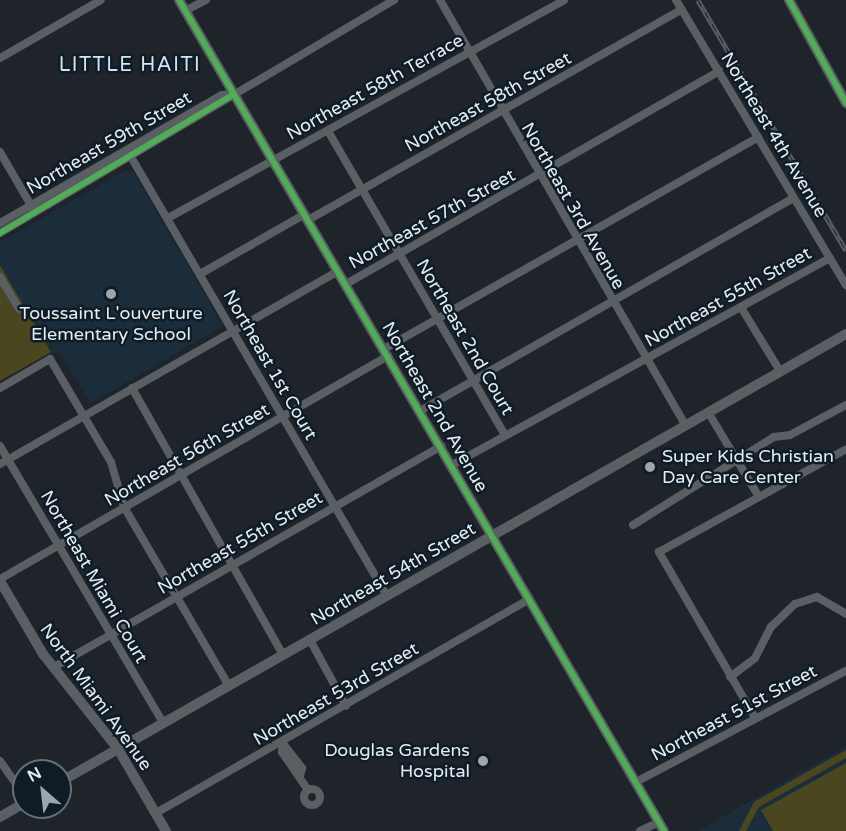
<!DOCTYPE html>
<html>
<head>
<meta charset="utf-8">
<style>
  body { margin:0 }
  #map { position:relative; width:846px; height:831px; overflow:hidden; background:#1e242a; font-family:"Varela Round",sans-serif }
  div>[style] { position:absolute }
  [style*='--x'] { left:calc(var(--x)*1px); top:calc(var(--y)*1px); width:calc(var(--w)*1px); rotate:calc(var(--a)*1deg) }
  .built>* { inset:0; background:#1b2c3a }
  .green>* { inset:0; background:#4a4620 }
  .street>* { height:8px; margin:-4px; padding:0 4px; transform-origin:4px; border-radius:4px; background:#5a5f64 }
  .street>.ring { margin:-4px; padding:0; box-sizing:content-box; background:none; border:8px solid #5a5f64; border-radius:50% }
  .secondary>* { height:10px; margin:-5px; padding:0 5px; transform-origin:5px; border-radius:5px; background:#5a5f64 }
  .rail>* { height:4.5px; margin-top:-2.25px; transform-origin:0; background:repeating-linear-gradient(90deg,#0f1c26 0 7px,#595d61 0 14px); box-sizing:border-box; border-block:2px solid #595d61 }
  .cycleway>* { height:6px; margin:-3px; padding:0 3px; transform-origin:3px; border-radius:3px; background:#51ab58 }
  .dots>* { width:16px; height:16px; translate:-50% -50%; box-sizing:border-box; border:3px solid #0f1c26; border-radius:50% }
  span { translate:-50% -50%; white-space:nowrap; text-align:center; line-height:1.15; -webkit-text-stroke:5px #0f1c26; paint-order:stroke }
  .street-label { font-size:18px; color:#e3ecf3 }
  .poi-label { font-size:18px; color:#e3ecf3 }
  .left { translate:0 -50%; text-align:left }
  .right { translate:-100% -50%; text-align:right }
  .neighbourhood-label { font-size:20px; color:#d2e4f2; letter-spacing:1.5px }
  .north { position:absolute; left:12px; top:759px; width:60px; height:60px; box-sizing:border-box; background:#0f1c26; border:2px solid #646f78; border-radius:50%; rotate:332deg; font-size:16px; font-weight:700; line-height:24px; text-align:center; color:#e3ecf3 }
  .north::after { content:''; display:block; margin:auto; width:21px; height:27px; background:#9ea6ad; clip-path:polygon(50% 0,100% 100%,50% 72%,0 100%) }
</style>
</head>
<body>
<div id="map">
  <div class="built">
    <i style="clip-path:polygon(125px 171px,133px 171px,223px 326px,91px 403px,61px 354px,51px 352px,0 265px,0 242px)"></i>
    <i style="clip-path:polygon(846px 746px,846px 831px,698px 831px)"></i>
  </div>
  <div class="green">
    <i style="clip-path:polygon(0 265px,51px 352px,0 381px)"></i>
    <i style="clip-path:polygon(846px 750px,846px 758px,759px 807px,746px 831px,739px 831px,754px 802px)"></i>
    <i style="clip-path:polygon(846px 763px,846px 831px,773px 831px,761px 810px)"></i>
  </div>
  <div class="street">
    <i style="--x:440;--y:0;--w:491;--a:60"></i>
    <i style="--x:676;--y:0;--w:332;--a:59.2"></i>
    <i style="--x:185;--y:11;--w:24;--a:-28"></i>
    <i style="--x:0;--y:58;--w:116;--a:-29.9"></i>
    <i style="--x:328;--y:131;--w:350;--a:59.8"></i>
    <i style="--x:127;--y:150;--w:516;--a:59.76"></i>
    <i style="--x:0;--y:152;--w:66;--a:59.9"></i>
    <i style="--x:168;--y:218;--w:452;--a:-28.8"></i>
    <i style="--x:308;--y:220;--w:429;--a:-29.4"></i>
    <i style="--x:0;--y:223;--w:256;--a:-30"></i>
    <i style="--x:222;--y:95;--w:12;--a:-5"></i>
    <i style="--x:0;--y:233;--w:458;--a:-30.6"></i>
    <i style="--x:200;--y:274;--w:121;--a:-29.7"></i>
    <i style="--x:0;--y:277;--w:37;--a:59"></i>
    <i style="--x:346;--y:284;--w:430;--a:-29.7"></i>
    <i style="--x:742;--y:309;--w:73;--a:58.5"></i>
    <i style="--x:384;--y:349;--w:430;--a:-29.5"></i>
    <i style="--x:0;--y:388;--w:58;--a:-30.1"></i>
    <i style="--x:50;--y:359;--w:120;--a:59.4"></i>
    <i style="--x:111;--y:462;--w:47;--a:73.9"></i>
    <i style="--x:124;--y:507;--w:208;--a:59.6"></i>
    <i style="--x:132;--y:388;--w:307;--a:60.5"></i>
    <i style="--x:420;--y:411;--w:430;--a:-29.7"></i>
    <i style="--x:708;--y:412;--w:99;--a:59"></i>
    <i style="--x:0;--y:446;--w:321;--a:59.5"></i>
    <i style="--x:0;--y:464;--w:389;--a:-29.7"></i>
    <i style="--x:452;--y:465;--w:431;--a:-28.7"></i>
    <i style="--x:633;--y:525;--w:166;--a:-32"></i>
    <i style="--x:774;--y:437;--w:16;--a:-7"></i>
    <i style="--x:790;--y:435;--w:64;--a:-28.2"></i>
    <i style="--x:0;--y:579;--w:448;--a:-29.9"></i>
    <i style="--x:310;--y:640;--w:75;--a:61.4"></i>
    <i style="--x:54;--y:667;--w:446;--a:-29.7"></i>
    <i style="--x:730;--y:677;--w:31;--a:-37"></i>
    <i style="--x:755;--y:658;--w:35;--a:-63"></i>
    <i style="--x:771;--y:627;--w:33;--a:-44"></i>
    <i style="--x:795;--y:604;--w:23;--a:-18"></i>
    <i style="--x:817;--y:597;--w:34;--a:30"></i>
    <i style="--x:754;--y:716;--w:190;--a:-120.1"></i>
    <i style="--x:659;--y:552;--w:213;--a:-28.8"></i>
    <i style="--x:0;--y:761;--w:42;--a:54.8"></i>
    <i style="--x:300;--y:776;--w:8;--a:-76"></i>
    <i style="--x:302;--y:768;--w:33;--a:-128"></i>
    <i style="--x:282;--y:742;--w:10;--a:90"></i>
    <i style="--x:282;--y:752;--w:46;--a:55.6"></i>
    <i style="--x:636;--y:782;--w:238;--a:-27.9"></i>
    <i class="ring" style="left:304px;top:789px;width:8px;height:8px"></i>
    <i style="--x:156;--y:813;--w:431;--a:-29.8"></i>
    <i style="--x:640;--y:831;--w:21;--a:-25"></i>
  </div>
  <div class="secondary">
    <i style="--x:179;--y:0;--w:962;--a:59.73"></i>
    <i style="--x:789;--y:0;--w:118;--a:61"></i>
    <i style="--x:0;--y:581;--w:85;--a:59.5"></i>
    <i style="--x:43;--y:654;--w:121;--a:51.7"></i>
    <i style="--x:118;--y:749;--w:95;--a:59.7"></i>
    <i style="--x:60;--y:782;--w:905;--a:-29.68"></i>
    <i style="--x:0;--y:817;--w:28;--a:-30"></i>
  </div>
  <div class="rail">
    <i style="--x:698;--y:0;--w:291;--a:59.4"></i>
  </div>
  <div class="cycleway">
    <i style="--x:179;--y:0;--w:962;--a:59.73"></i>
    <i style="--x:789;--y:0;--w:118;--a:61"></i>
    <i style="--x:0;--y:233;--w:272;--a:-30.7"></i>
  </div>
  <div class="dots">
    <i style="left:111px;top:294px;background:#9ea6ad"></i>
    <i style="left:650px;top:467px;background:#9ea6ad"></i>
    <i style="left:483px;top:761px;background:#9ea6ad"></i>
  </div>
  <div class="street-label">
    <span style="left:375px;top:87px;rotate:-29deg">Northeast 58th Terrace</span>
    <span style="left:488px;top:102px;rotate:-29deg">Northeast 58th Street</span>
    <span style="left:774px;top:135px;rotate:59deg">Northeast 4th Avenue</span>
    <span style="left:109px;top:143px;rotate:-30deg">Northeast 59th Street</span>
    <span style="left:573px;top:206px;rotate:60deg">Northeast 3rd Avenue</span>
    <span style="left:432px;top:219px;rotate:-29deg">Northeast 57th Street</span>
    <span style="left:728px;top:297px;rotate:-29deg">Northeast 55th Street</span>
    <span style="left:465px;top:337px;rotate:60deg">Northeast 2nd Court</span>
    <span style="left:270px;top:365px;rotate:60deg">Northeast 1st Court</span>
    <span style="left:435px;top:407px;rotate:60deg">Northeast 2nd Avenue</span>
    <span style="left:187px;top:455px;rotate:-30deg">Northeast 56th Street</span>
    <span style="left:240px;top:543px;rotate:-30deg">Northeast 55th Street</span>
    <span style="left:393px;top:574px;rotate:-30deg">Northeast 54th Street</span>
    <span style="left:94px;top:577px;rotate:60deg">Northeast Miami Court</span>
    <span style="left:336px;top:694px;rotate:-30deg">Northeast 53rd Street</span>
    <span style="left:96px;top:697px;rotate:54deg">North Miami Avenue</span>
    <span style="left:734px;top:713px;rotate:-28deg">Northeast 51st Street</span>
  </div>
  <div class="poi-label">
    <span style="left:111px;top:324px">Toussaint L'ouverture<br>Elementary School</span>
    <span class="left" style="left:662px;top:467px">Super Kids Christian<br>Day Care Center</span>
    <span class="right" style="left:470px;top:761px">Douglas Gardens<br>Hospital</span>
  </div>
  <div class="neighbourhood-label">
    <span style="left:130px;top:65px">LITTLE HAITI</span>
  </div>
  <div class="north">N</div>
</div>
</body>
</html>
